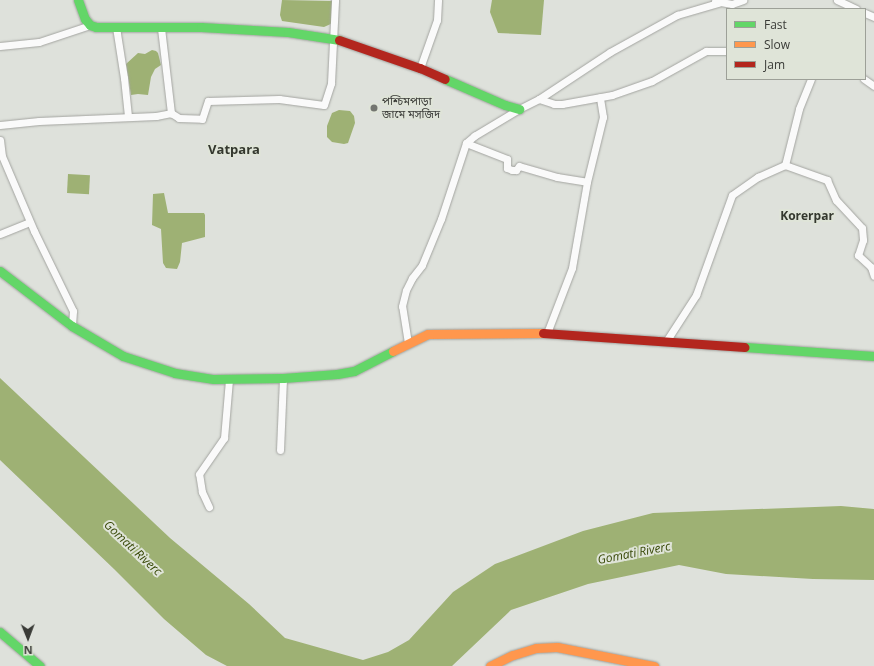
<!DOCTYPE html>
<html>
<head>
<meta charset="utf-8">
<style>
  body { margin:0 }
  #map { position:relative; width:874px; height:666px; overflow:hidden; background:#dee1db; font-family:"Open Sans","Noto Sans Bengali",sans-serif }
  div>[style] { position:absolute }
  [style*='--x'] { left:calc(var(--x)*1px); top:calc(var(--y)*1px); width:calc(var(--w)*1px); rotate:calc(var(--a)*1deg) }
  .water>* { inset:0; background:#9eb174; transform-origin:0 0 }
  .roads { filter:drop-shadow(0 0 1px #a3a4a0) drop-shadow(0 0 1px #a3a4a0) }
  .street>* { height:7px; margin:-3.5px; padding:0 3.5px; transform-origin:3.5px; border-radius:3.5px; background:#fafafa }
  .fast>* { height:9px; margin:-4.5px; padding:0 4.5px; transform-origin:4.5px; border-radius:4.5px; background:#63d668 }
  .slow>* { height:9px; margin:-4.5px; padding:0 4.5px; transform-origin:4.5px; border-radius:4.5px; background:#ff974d }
  .jam>* { height:9px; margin:-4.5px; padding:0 4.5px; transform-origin:4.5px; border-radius:4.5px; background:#b3261e }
  .dots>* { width:11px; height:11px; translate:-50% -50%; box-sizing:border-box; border:2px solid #dfe4d8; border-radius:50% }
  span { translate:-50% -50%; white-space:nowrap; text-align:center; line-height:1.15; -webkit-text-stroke:4px #dfe4d8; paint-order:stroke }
  .poi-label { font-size:11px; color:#3a3b37 }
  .left { translate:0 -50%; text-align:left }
  .neighbourhood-label { font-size:12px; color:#34382e; font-weight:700 }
  .water-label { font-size:12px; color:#364705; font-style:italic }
  .quarter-label { font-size:13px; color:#34382e; font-weight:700 }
  .legend { position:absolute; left:726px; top:8px; width:140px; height:72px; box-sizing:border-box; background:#dfe4d8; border:1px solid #9da098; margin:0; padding:5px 7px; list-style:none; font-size:12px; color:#3a3b37 }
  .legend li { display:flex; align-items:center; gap:8px; height:20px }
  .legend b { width:20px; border:1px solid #9da098 }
  .north { position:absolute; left:8px; top:618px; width:40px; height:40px; -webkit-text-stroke:3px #dfe4d8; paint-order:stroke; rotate:179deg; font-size:11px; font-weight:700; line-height:16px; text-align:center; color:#3a3b37 }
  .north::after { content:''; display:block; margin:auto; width:14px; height:18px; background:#3a3b37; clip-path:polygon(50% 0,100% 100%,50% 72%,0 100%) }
</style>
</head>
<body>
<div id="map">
  <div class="water">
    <i style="clip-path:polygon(282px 0,333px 1px,333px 23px,324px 27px,282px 21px,280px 15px)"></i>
    <i style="clip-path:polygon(492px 0,544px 0,541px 35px,498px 33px,490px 12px)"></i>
    <i style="clip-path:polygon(152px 50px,156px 51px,158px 53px,161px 65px,155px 69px,151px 77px,148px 95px,138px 94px,131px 95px,126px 64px,138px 53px,145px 54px)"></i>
    <i style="clip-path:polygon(339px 110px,350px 111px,354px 116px,355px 123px,348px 143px,344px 144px,332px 142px,327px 137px,327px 126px,332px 113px)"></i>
    <i style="left:68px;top:174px;width:22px;height:19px;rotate:3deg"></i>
    <i style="clip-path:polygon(164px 193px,168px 213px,204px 213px,205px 215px,205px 237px,182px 243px,180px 262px,177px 269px,166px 268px,163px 263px,161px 229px,152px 225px,153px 194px)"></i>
    <i style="clip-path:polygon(0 378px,170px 538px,249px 604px,285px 638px,363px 660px,388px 652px,409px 640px,453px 592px,495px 564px,583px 531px,653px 513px,841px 506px,874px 509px,874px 580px,813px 579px,726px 574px,679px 565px,588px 584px,511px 610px,452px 666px,227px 666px,206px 655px,164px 619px,114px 569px,0 460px)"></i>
  </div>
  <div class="roads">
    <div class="street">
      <i style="--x:837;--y:0;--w:21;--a:25"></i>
      <i style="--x:715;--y:1;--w:17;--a:10"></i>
      <i style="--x:732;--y:4;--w:12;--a:-20"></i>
      <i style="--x:865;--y:13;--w:10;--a:24"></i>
      <i style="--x:116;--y:27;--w:52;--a:81.1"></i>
      <i style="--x:124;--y:78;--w:39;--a:84"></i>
      <i style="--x:161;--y:28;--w:86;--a:83.3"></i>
      <i style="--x:171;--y:113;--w:9;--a:32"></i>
      <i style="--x:179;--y:118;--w:23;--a:2"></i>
      <i style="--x:202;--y:119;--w:19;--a:-72"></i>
      <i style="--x:208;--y:101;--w:71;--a:-1.6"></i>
      <i style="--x:279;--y:99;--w:45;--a:7.6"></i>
      <i style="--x:324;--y:105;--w:23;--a:-72"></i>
      <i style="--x:331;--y:83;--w:83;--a:-87.2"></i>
      <i style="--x:0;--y:46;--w:39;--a:-6"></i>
      <i style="--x:39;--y:42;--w:54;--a:-18.4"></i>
      <i style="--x:420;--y:68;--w:51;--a:-70.5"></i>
      <i style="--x:437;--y:20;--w:20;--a:-87"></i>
      <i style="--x:811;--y:79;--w:32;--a:112"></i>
      <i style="--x:799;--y:109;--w:58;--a:104"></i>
      <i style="--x:785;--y:165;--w:45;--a:19.7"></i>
      <i style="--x:827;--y:180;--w:22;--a:66"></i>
      <i style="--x:836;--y:200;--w:38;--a:47"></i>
      <i style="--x:862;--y:228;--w:12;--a:85"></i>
      <i style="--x:863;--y:240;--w:16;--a:108"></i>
      <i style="--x:858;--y:255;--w:18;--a:43"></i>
      <i style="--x:871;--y:267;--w:9;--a:72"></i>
      <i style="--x:864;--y:79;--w:12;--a:35"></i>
      <i style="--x:539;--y:99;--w:16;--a:18"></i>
      <i style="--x:554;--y:104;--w:8;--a:0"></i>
      <i style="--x:562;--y:104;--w:51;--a:-10.2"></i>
      <i style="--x:612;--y:95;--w:42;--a:-19.3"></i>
      <i style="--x:652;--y:81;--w:62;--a:-29.1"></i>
      <i style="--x:706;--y:51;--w:21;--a:0"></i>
      <i style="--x:0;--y:125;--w:39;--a:-6"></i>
      <i style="--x:39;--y:121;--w:117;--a:-2.4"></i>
      <i style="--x:156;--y:116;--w:15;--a:-11"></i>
      <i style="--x:0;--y:140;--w:16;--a:83"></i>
      <i style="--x:2;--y:156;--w:82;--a:66.9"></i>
      <i style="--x:34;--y:231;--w:89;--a:64"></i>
      <i style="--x:73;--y:311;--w:15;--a:94"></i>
      <i style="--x:466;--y:143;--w:44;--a:21.3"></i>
      <i style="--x:507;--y:159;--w:9;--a:90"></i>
      <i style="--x:507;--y:168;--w:5;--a:22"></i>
      <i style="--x:512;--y:170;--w:4;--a:0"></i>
      <i style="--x:516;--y:170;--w:5;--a:-53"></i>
      <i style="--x:519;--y:166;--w:40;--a:16"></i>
      <i style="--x:557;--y:177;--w:30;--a:9"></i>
      <i style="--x:587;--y:182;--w:87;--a:99.9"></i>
      <i style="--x:572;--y:268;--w:70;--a:111"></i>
      <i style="--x:587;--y:182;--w:67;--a:-76.2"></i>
      <i style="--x:603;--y:117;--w:20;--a:-99"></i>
      <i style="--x:0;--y:234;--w:32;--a:-22"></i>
      <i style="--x:667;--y:340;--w:54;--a:-57.2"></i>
      <i style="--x:696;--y:295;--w:106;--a:-70.2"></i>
      <i style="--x:732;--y:195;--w:32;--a:-35"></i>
      <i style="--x:758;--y:177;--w:30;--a:-24"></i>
      <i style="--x:408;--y:343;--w:37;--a:-99"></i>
      <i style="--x:402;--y:306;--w:16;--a:-76"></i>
      <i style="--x:406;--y:290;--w:13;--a:-63"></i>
      <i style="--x:412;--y:278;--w:16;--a:-52"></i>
      <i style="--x:422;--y:265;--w:50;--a:-67.6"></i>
      <i style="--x:441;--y:219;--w:80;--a:-71.8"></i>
      <i style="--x:466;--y:143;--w:11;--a:-41"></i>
      <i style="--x:474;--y:136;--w:52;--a:-31"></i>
      <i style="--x:519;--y:109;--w:22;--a:-27"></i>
      <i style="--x:539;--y:99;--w:85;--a:-33.5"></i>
      <i style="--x:610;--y:52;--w:77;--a:-28.9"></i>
      <i style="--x:677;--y:15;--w:43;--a:-16.3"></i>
      <i style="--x:280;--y:450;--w:72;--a:-87.6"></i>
      <i style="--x:209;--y:507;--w:17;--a:-115"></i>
      <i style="--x:202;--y:492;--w:18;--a:-99"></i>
      <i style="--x:199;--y:474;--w:44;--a:-55.2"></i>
      <i style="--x:224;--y:438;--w:58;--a:-85.1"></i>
    </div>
    <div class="fast">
      <i style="--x:78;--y:0;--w:20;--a:70"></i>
      <i style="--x:85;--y:19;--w:8;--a:50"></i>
      <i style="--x:90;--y:25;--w:6;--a:18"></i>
      <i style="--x:96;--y:27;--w:105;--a:0"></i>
      <i style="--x:201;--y:27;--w:87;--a:3.3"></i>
      <i style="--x:288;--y:32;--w:52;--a:8.9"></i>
      <i style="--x:445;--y:79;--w:65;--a:23.4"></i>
      <i style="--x:505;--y:105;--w:15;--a:16"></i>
      <i style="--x:0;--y:271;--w:91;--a:37.4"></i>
      <i style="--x:72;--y:326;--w:59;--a:30.5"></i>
      <i style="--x:123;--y:356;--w:55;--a:18.1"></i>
      <i style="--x:175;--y:373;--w:39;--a:9"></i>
      <i style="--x:214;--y:379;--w:69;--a:-0.8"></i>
      <i style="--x:283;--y:378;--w:54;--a:-4.2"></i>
      <i style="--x:337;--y:374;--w:17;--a:-10"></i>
      <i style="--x:354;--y:371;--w:44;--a:-27.1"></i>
      <i style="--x:745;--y:347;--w:129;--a:4"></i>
      <i style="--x:0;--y:632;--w:52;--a:40.4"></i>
    </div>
    <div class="slow">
      <i style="--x:393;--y:351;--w:39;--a:-26"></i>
      <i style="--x:428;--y:334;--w:115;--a:-0.5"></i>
      <i style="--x:490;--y:666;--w:25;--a:-26"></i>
      <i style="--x:513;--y:655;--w:24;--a:-17"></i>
      <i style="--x:536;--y:648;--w:21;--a:-3"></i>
      <i style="--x:557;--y:647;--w:99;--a:11.1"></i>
    </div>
    <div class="jam">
      <i style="--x:339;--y:40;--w:86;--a:19.1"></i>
      <i style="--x:420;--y:68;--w:27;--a:24"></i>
      <i style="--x:543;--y:333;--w:202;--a:4"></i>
    </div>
  </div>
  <div class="dots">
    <i style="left:374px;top:108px;background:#737570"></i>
  </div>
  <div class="poi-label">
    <span class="left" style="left:382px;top:108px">পশ্চিমপাড়া<br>জামে মসজিদ</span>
  </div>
  <div class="neighbourhood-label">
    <span style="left:807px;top:216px">Korerpar</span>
  </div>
  <div class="water-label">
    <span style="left:133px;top:548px;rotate:43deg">Gomati Riverc</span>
    <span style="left:634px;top:553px;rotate:-11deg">Gomati Riverc</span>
  </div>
  <div class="quarter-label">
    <span style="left:234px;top:149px">Vatpara</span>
  </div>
  <ul class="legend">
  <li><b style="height:5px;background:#63d668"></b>Fast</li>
  <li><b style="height:5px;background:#ff974d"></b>Slow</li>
  <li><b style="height:5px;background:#b3261e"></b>Jam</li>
  </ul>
  <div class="north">N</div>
</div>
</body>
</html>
